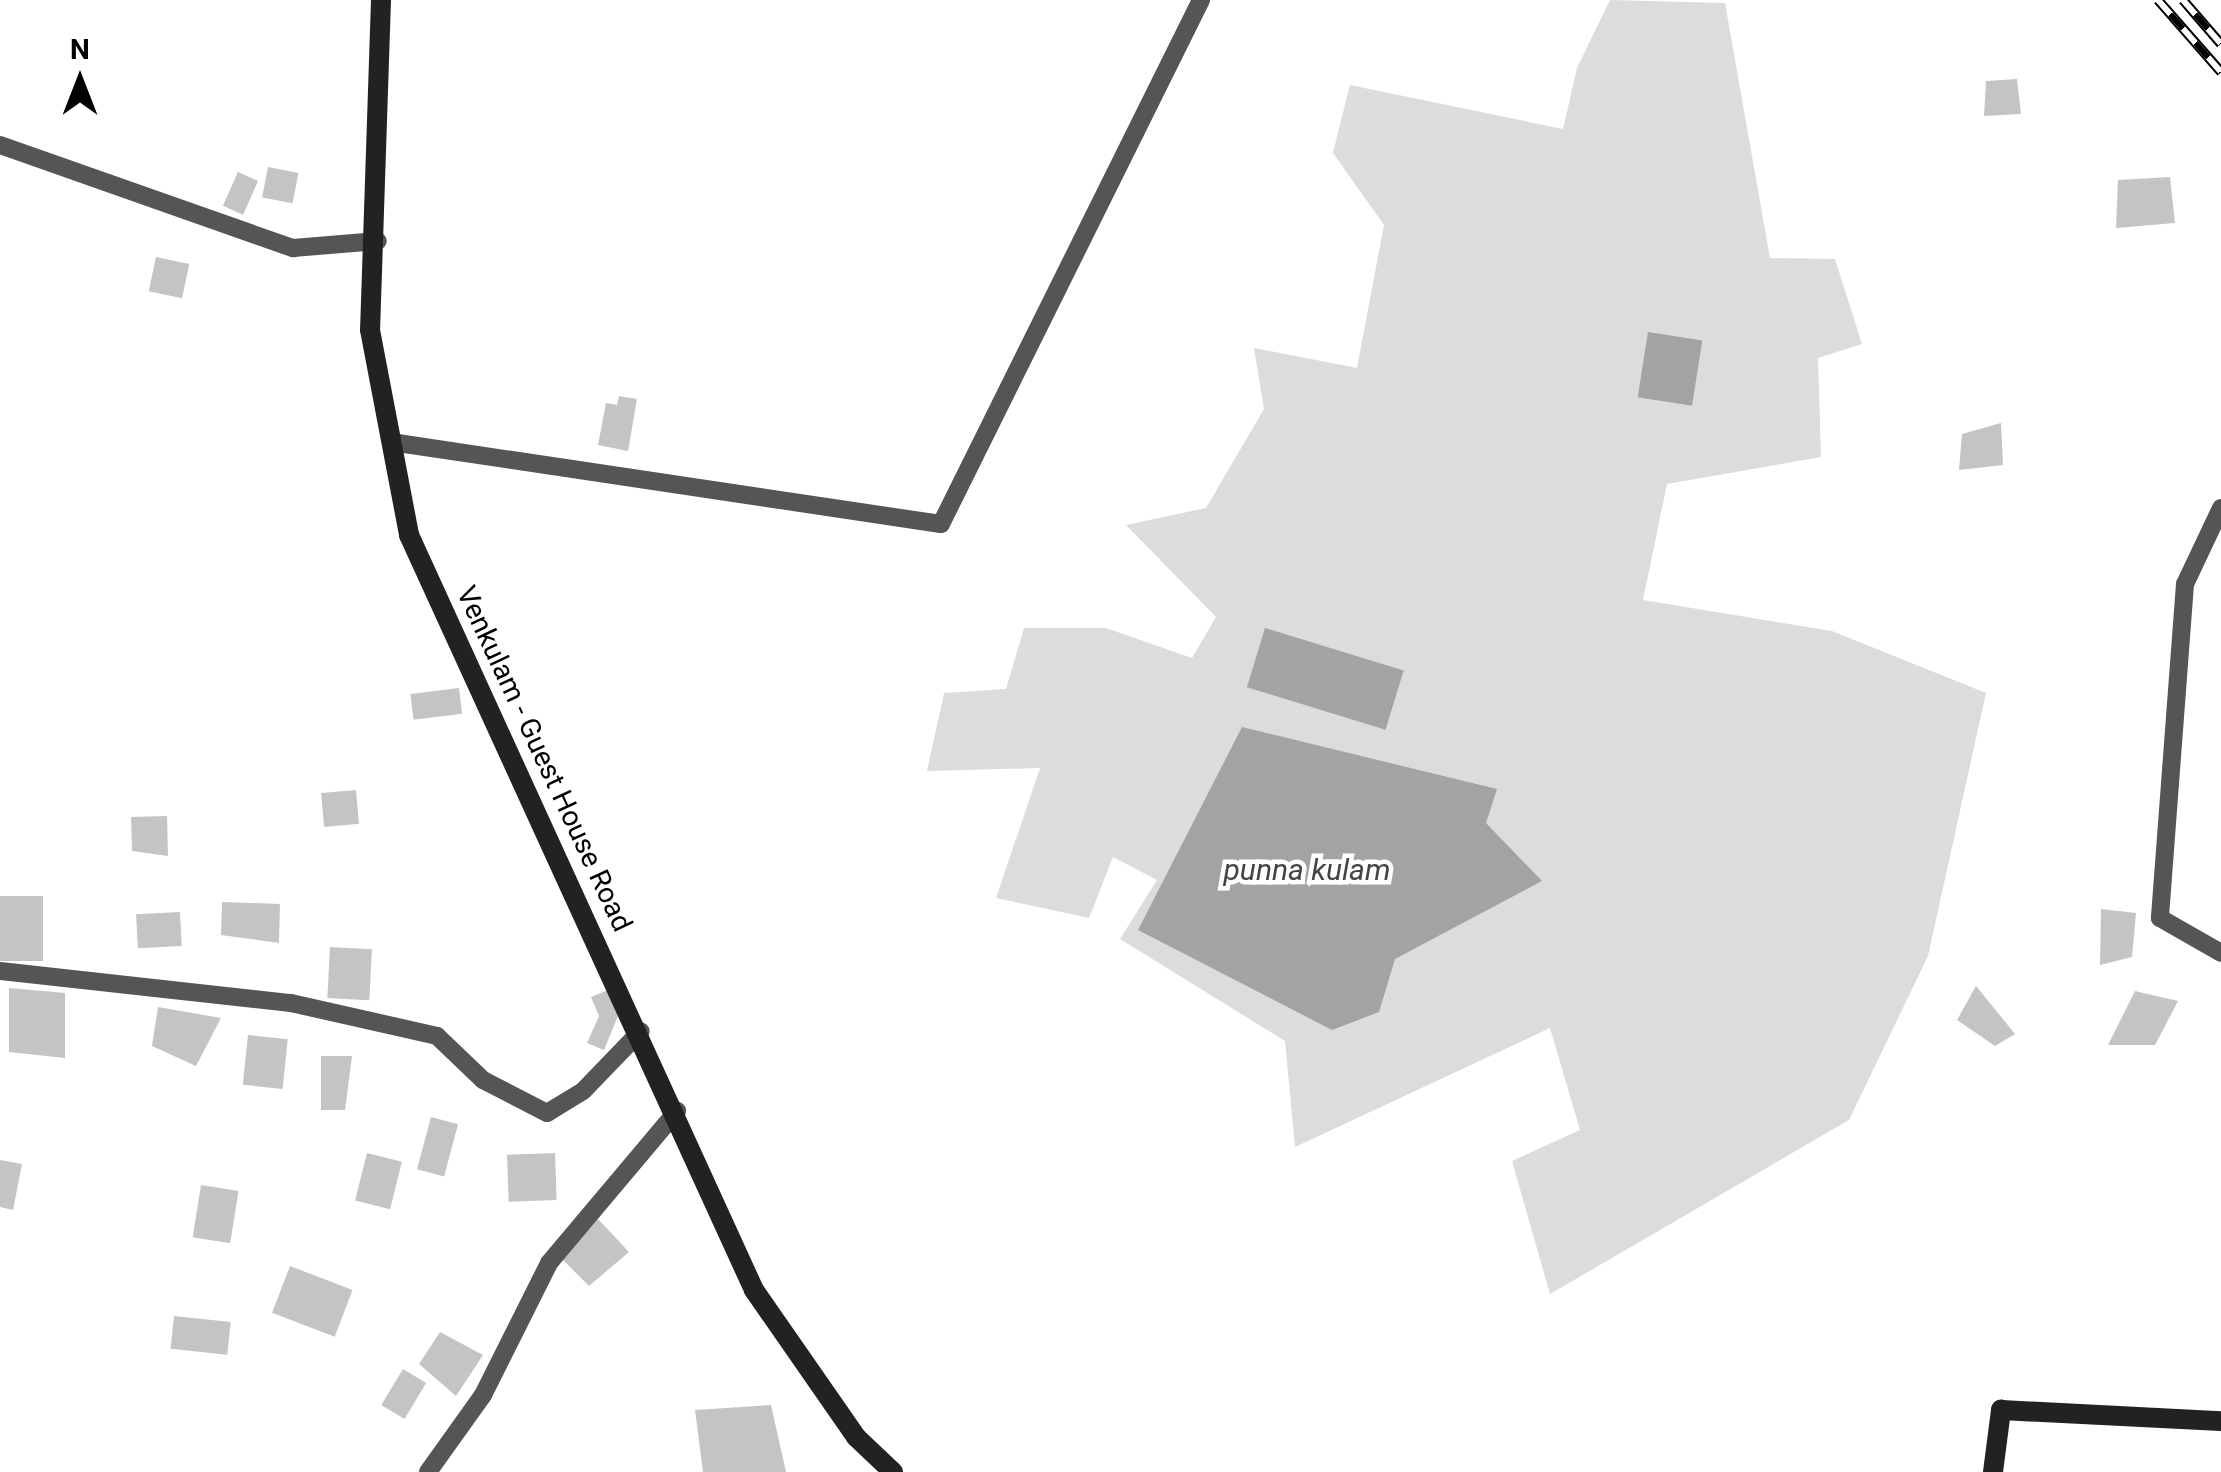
<!DOCTYPE html>
<html>
<head>
<meta charset="utf-8">
<style>
  body { margin:0 }
  #map { position:relative; width:2221px; height:1472px; overflow:hidden; background:#fff; font-family:Roboto,sans-serif }
  div>[style] { position:absolute }
  [style*='--x'] { left:calc(var(--x)*1px); top:calc(var(--y)*1px); width:calc(var(--w)*1px); rotate:calc(var(--a)*1deg) }
  .green>* { inset:0; background:#dcdcdc }
  .water>* { inset:0; background:#a3a3a3; transform-origin:0 0 }
  .building>* { inset:0; background:#c4c4c4; transform-origin:0 0 }
  .minor>* { height:18px; margin:-9px; padding:0 9px; transform-origin:9px; border-radius:9px; background:#555 }
  .secondary>* { height:20px; margin:-10px; padding:0 10px; transform-origin:10px; border-radius:10px; background:#222 }
  .rail>* { height:10px; margin-top:-5px; transform-origin:0; background:repeating-linear-gradient(90deg,#fff 0 19px,#000 0 38px); box-sizing:border-box; border-block:2px solid #000 }
  span { translate:-50% -50%; white-space:nowrap; text-align:center; line-height:1.15; -webkit-text-stroke:9px #fff; paint-order:stroke }
  .street-label { font-size:28px; color:#000 }
  .water-label { font-size:30px; color:#444; font-style:italic }
  .north { position:absolute; left:30px; top:30px; width:100px; height:100px; -webkit-text-stroke:8px #fff; paint-order:stroke; rotate:0deg; font-size:28px; font-weight:700; line-height:40px; text-align:center; color:#000 }
  .north::after { content:''; display:block; margin:auto; width:35px; height:45px; background:#000; clip-path:polygon(50% 0,100% 100%,50% 72%,0 100%) }
</style>
</head>
<body>
<div id="map">
  <div class="green">
    <i style="clip-path:polygon(1610px 0,1725px 3px,1770px 258px,1835px 259px,1862px 344px,1818px 358px,1821px 457px,1667px 484px,1643px 600px,1832px 631px,1986px 693px,1928px 956px,1849px 1120px,1550px 1294px,1512px 1161px,1580px 1130px,1550px 1028px,1295px 1147px,1285px 1041px,1120px 939px,1157px 880px,1113px 857px,1089px 918px,996px 898px,1040px 768px,927px 771px,944px 693px,1006px 689px,1024px 628px,1106px 628px,1192px 658px,1216px 617px,1126px 525px,1206px 508px,1264px 409px,1254px 348px,1357px 368px,1384px 225px,1333px 153px,1350px 85px,1563px 129px,1577px 68px)"></i>
  </div>
  <div class="water">
    <i style="left:1648px;top:332px;width:55px;height:66px;rotate:9deg"></i>
    <i style="left:1265px;top:628px;width:145px;height:62px;rotate:17deg"></i>
    <i style="clip-path:polygon(1242px 727px,1497px 789px,1486px 823px,1542px 881px,1395px 959px,1379px 1012px,1332px 1030px,1138px 930px)"></i>
  </div>
  <div class="building">
    <i style="clip-path:polygon(2017px 79px,2021px 114px,1984px 116px,1986px 81px)"></i>
    <i style="left:268px;top:167px;width:31px;height:31px;rotate:11deg"></i>
    <i style="left:238px;top:172px;width:22px;height:37px;rotate:24deg"></i>
    <i style="clip-path:polygon(2170px 177px,2175px 223px,2116px 228px,2118px 180px)"></i>
    <i style="left:156px;top:257px;width:34px;height:35px;rotate:12deg"></i>
    <i style="clip-path:polygon(619px 396px,637px 399px,628px 451px,598px 445px,606px 403px,617px 405px)"></i>
    <i style="clip-path:polygon(2001px 423px,2003px 465px,1959px 470px,1962px 434px)"></i>
    <i style="left:459px;top:688px;width:26px;height:49px;rotate:83deg"></i>
    <i style="left:356px;top:790px;width:34px;height:35px;rotate:85deg"></i>
    <i style="clip-path:polygon(167px 816px,168px 856px,132px 851px,131px 817px)"></i>
    <i style="left:0;top:896px;width:43px;height:65px"></i>
    <i style="clip-path:polygon(222px 902px,280px 904px,279px 943px,221px 935px)"></i>
    <i style="clip-path:polygon(2101px 909px,2136px 913px,2132px 957px,2100px 965px)"></i>
    <i style="left:180px;top:912px;width:34px;height:44px;rotate:87deg"></i>
    <i style="left:330px;top:947px;width:42px;height:51px;rotate:3deg"></i>
    <i style="clip-path:polygon(1976px 986px,2015px 1034px,1995px 1046px,1957px 1020px)"></i>
    <i style="clip-path:polygon(9px 988px,65px 993px,65px 1058px,9px 1052px)"></i>
    <i style="clip-path:polygon(608px 990px,618px 1016px,604px 1050px,587px 1043px,599px 1016px,591px 997px)"></i>
    <i style="clip-path:polygon(2135px 991px,2178px 1001px,2155px 1045px,2108px 1045px)"></i>
    <i style="clip-path:polygon(158px 1007px,221px 1018px,196px 1066px,152px 1046px)"></i>
    <i style="left:248px;top:1035px;width:40px;height:50px;rotate:6deg"></i>
    <i style="clip-path:polygon(321px 1056px,352px 1056px,345px 1110px,321px 1110px)"></i>
    <i style="left:431px;top:1117px;width:28px;height:54px;rotate:15deg"></i>
    <i style="left:367px;top:1153px;width:36px;height:49px;rotate:14deg"></i>
    <i style="left:555px;top:1153px;width:47px;height:48px;rotate:88deg"></i>
    <i style="clip-path:polygon(0 1160px,22px 1164px,13px 1210px,0 1207px)"></i>
    <i style="left:201px;top:1185px;width:38px;height:53px;rotate:9deg"></i>
    <i style="clip-path:polygon(598px 1219px,629px 1252px,589px 1286px,561px 1258px)"></i>
    <i style="left:290px;top:1266px;width:67px;height:50px;rotate:21deg"></i>
    <i style="left:174px;top:1316px;width:57px;height:33px;rotate:6deg"></i>
    <i style="clip-path:polygon(440px 1332px,483px 1355px,456px 1396px,419px 1364px)"></i>
    <i style="left:403px;top:1369px;width:27px;height:42px;rotate:31deg"></i>
    <i style="clip-path:polygon(771px 1405px,786px 1472px,703px 1472px,695px 1410px)"></i>
  </div>
  <div class="minor">
    <i style="--x:0;--y:145;--w:311;--a:19.4"></i>
    <i style="--x:293;--y:248;--w:85;--a:-4.7"></i>
    <i style="--x:391;--y:442;--w:556;--a:8.48"></i>
    <i style="--x:941;--y:524;--w:585;--a:-63.61"></i>
    <i style="--x:2221;--y:508;--w:84;--a:115.3"></i>
    <i style="--x:2185;--y:584;--w:335;--a:94.3"></i>
    <i style="--x:2160;--y:918;--w:70;--a:29.8"></i>
    <i style="--x:0;--y:971;--w:293;--a:6.3"></i>
    <i style="--x:291;--y:1003;--w:150;--a:12.7"></i>
    <i style="--x:437;--y:1036;--w:64;--a:43.7"></i>
    <i style="--x:483;--y:1080;--w:72;--a:27.3"></i>
    <i style="--x:547;--y:1113;--w:42;--a:-31.4"></i>
    <i style="--x:583;--y:1091;--w:83;--a:-46"></i>
    <i style="--x:428;--y:1472;--w:95;--a:-54.5"></i>
    <i style="--x:483;--y:1395;--w:148;--a:-63.4"></i>
    <i style="--x:549;--y:1263;--w:199;--a:-49.9"></i>
  </div>
  <div class="secondary">
    <i style="--x:381;--y:0;--w:330;--a:91.9"></i>
    <i style="--x:370;--y:330;--w:209;--a:79.2"></i>
    <i style="--x:409;--y:535;--w:830;--a:65.44"></i>
    <i style="--x:754;--y:1290;--w:179;--a:55.2"></i>
    <i style="--x:856;--y:1437;--w:51;--a:43.4"></i>
    <i style="--x:1993;--y:1472;--w:63;--a:-82.6"></i>
    <i style="--x:2001;--y:1410;--w:220;--a:2.9"></i>
  </div>
  <div class="rail">
    <i style="--x:2158;--y:0;--w:96;--a:48.8"></i>
    <i style="--x:2183;--y:0;--w:58;--a:49.2"></i>
  </div>
  <div class="street-label">
    <span style="left:544px;top:759px;rotate:65deg">Venkulam - Guest House Road</span>
  </div>
  <div class="water-label">
    <span style="left:1307px;top:870px">punna kulam</span>
  </div>
  <div class="north">N</div>
</div>
</body>
</html>
